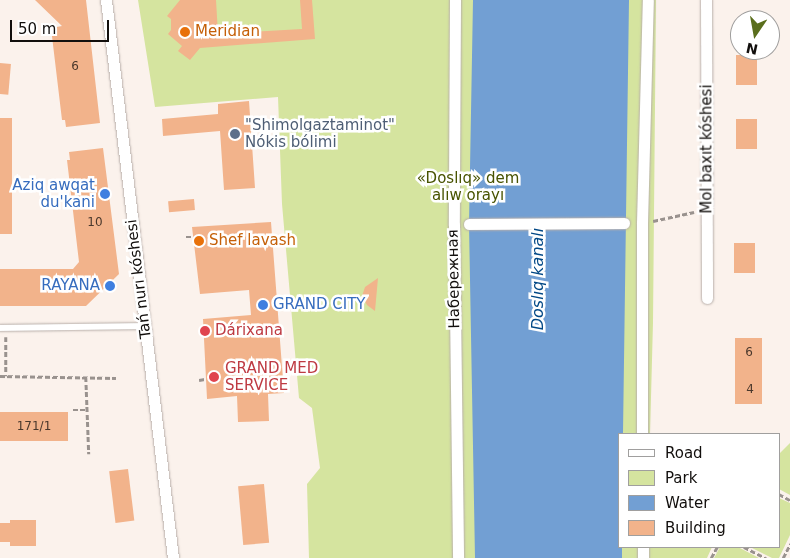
<!DOCTYPE html>
<html>
<head>
<meta charset="utf-8">
<style>
  body { margin:0 }
  #map { position:relative; width:790px; height:558px; overflow:hidden; background:#fbf2ec; font-family:"DejaVu Sans",sans-serif }
  div>[style] { position:absolute }
  [style*='--x'] { left:calc(var(--x)*1px); top:calc(var(--y)*1px); width:calc(var(--w)*1px); rotate:calc(var(--a)*1deg) }
  .green>* { inset:0; background:#d5e49f }
  .water>* { inset:0; background:#729fd3 }
  .building>* { inset:0; background:#f2b38b; transform-origin:0 0 }
  .path>* { height:2.5px; margin-top:-1.25px; transform-origin:0; background:repeating-linear-gradient(90deg,#99928e 0 5px,transparent 0 7.5px) }
  .roads { filter:drop-shadow(0 0 1px #b8afaa) drop-shadow(0 0 1px #b8afaa) }
  .lane>* { height:5.5px; margin:-2.75px; padding:0 2.75px; transform-origin:2.75px; border-radius:2.75px; background:#fff }
  .street>* { height:11px; margin:-5.5px; padding:0 5.5px; transform-origin:5.5px; border-radius:5.5px; background:#fff }
  .dots>* { width:14px; height:14px; translate:-50% -50%; box-sizing:border-box; border:2px solid #fff; border-radius:50% }
  span { translate:-50% -50%; white-space:nowrap; text-align:center; line-height:1.15; -webkit-text-stroke:5px #fff; paint-order:stroke }
  .number-label { font-size:12px; color:#4a382c }
  .number-label span { -webkit-text-stroke-width:0 }
  .food-label { font-size:15px; color:#c56008 }
  .left { translate:0 -50%; text-align:left }
  .service-label { font-size:15px; color:#4e5e75 }
  .street-label { font-size:15px; color:#120f0d }
  .park-label { font-size:15px; color:#485301 }
  .shop-label { font-size:15px; color:#366cbe }
  .right { translate:-100% -50%; text-align:right }
  .health-label { font-size:15px; color:#be3a42 }
  .water-label { font-size:16px; color:#004785; font-style:italic }
  .legend { position:absolute; left:618px; top:433px; width:162px; height:115px; box-sizing:border-box; background:#fff; border:1px solid #a09f9e; margin:0; padding:6px 9px; list-style:none; font-size:15px; color:#120f0d }
  .legend li { display:flex; align-items:center; gap:10px; height:25px }
  .legend b { width:25px; border:1px solid #a09f9e }
  .north { position:absolute; left:730px; top:10px; width:50px; height:50px; box-sizing:border-box; background:#fff; border:1px solid #a09f9e; border-radius:50%; rotate:192deg; font-size:14px; font-weight:700; line-height:20px; text-align:center; color:#120f0d }
  .north::after { content:''; display:block; margin:auto; width:18px; height:22px; background:#5a6e1c; clip-path:polygon(50% 0,100% 100%,50% 72%,0 100%) }
  .scale { position:absolute; left:10px; top:20px; width:99px; height:22px; box-sizing:border-box; border:2px solid #120f0d; border-top:0; padding-left:6px; font-size:15px; line-height:18px; white-space:nowrap; color:#120f0d; -webkit-text-stroke:4px #fff; paint-order:stroke }
</style>
</head>
<body>
<div id="map">
  <div class="green">
    <i style="clip-path:polygon(138px 0,656px 0,653px 323px,650px 434px,619px 434px,619px 547px,712px 547px,707px 558px,309px 558px,307px 484px,320px 468px,312px 408px,299px 398px,282px 204px,278px 97px,155px 107px)"></i>
    <i style="clip-path:polygon(790px 443px,790px 495px,779px 489px,779px 454px)"></i>
    <i style="clip-path:polygon(779px 498px,790px 503px,790px 535px,779px 558px,772px 558px,750px 547px,779px 547px)"></i>
    <i style="clip-path:polygon(720px 547px,738px 547px,759px 558px,714px 558px)"></i>
  </div>
  <div class="water">
    <i style="clip-path:polygon(473px 0,629px 0,623px 434px,619px 434px,619px 547px,622px 547px,622px 558px,475px 558px,469px 224px)"></i>
  </div>
  <div class="building">
    <i style="clip-path:polygon(35px 0,86px 0,100px 123px,66px 127px,65px 120px,62px 120px,51px 28px,62px 26px)"></i>
    <i style="clip-path:polygon(180px 0,216px 0,218px 34px,302px 29px,300px 0,312px 0,315px 39px,200px 48px,190px 60px,178px 51px,182px 46px,168px 34px,171px 30px,171px 19px,167px 16px)"></i>
    <i style="left:736px;top:55px;width:21px;height:30px"></i>
    <i style="left:0;top:63px;width:11px;height:31px;rotate:5deg"></i>
    <i style="clip-path:polygon(249px 101px,255px 188px,224px 190px,220px 131px,163px 136px,162px 119px,218px 114px,218px 104px)"></i>
    <i style="left:0;top:118px;width:12px;height:116px"></i>
    <i style="left:736px;top:119px;width:21px;height:30px"></i>
    <i style="clip-path:polygon(103px 148px,119px 274px,86px 306px,0 306px,0 269px,73px 269px,79px 262px,67px 160px,70px 160px,69px 152px)"></i>
    <i style="left:194px;top:199px;width:11px;height:26px;rotate:85deg"></i>
    <i style="clip-path:polygon(271px 222px,284px 393px,268px 394px,269px 421px,238px 422px,237px 396px,207px 399px,203px 319px,251px 315px,249px 290px,200px 294px,192px 227px)"></i>
    <i style="left:734px;top:243px;width:21px;height:30px"></i>
    <i style="clip-path:polygon(378px 278px,375px 311px,367px 305px,362px 296px,365px 287px)"></i>
    <i style="left:735px;top:338px;width:27px;height:66px"></i>
    <i style="left:0;top:412px;width:68px;height:29px"></i>
    <i style="left:128px;top:469px;width:52px;height:19px;rotate:83deg"></i>
    <i style="left:264px;top:484px;width:59px;height:26px;rotate:85deg"></i>
    <i style="clip-path:polygon(10px 520px,36px 520px,36px 546px,10px 546px,10px 542px,0 542px,0 523px,10px 523px)"></i>
  </div>
  <div class="path">
    <i style="--x:653;--y:221;--w:42;--a:-12.4"></i>
    <i style="--x:186;--y:237;--w:7;--a:0"></i>
    <i style="--x:6;--y:337;--w:39;--a:90"></i>
    <i style="--x:0;--y:376;--w:116;--a:1"></i>
    <i style="--x:86;--y:377;--w:77;--a:87.8"></i>
    <i style="--x:199;--y:380;--w:6;--a:-9"></i>
    <i style="--x:73;--y:410;--w:15;--a:0"></i>
    <i style="--x:779;--y:494;--w:13;--a:29"></i>
    <i style="--x:744;--y:547;--w:25;--a:27"></i>
    <i style="--x:711;--y:558;--w:13;--a:-61"></i>
    <i style="--x:783;--y:558;--w:16;--a:-63"></i>
  </div>
  <div class="roads">
    <div class="lane">
      <i style="--x:0;--y:328;--w:144;--a:-0.8"></i>
    </div>
    <div class="street">
      <i style="--x:106;--y:0;--w:562;--a:83.15"></i>
      <i style="--x:455;--y:0;--w:225;--a:90.3"></i>
      <i style="--x:454;--y:225;--w:333;--a:89.3"></i>
      <i style="--x:706;--y:0;--w:298;--a:89.8"></i>
      <i style="--x:469;--y:224;--w:155;--a:-0.4"></i>
      <i style="--x:642;--y:434;--w:211;--a:-90"></i>
      <i style="--x:642;--y:223;--w:223;--a:-88.5"></i>
      <i style="--x:643;--y:547;--w:11;--a:90"></i>
    </div>
  </div>
  <div class="dots">
    <i style="left:185px;top:32px;background:#e8710a"></i>
    <i style="left:235px;top:134px;background:#5c6f8a"></i>
    <i style="left:105px;top:194px;background:#3f7fe0"></i>
    <i style="left:199px;top:241px;background:#e8710a"></i>
    <i style="left:110px;top:286px;background:#3f7fe0"></i>
    <i style="left:263px;top:305px;background:#3f7fe0"></i>
    <i style="left:205px;top:331px;background:#e0444e"></i>
    <i style="left:214px;top:377px;background:#e0444e"></i>
  </div>
  <div class="number-label">
    <span style="left:75px;top:67px">6</span>
    <span style="left:95px;top:223px">10</span>
    <span style="left:749px;top:353px">6</span>
    <span style="left:750px;top:390px">4</span>
    <span style="left:34px;top:427px">171/1</span>
  </div>
  <div class="food-label">
    <span class="left" style="left:195px;top:32px">Meridian</span>
    <span class="left" style="left:209px;top:241px">Shef lavash</span>
  </div>
  <div class="service-label">
    <span class="left" style="left:245px;top:134px">"Shimolgaztaminot"<br>Nókis bólimi</span>
  </div>
  <div class="street-label">
    <span style="left:707px;top:149px;rotate:-90deg">Mol baxıt kóshesi</span>
    <span style="left:139px;top:279px;rotate:-97deg">Tań nurı kóshesi</span>
    <span style="left:454px;top:279px;rotate:-91deg">Набережная</span>
  </div>
  <div class="park-label">
    <span style="left:468px;top:187px">«Doslıq» dem<br>alıw orayı</span>
  </div>
  <div class="shop-label">
    <span class="right" style="left:95px;top:194px">Aziq awqat<br>du'kani</span>
    <span class="right" style="left:100px;top:286px">RAYANA</span>
    <span class="left" style="left:273px;top:305px">GRAND CITY</span>
  </div>
  <div class="health-label">
    <span class="left" style="left:215px;top:331px">Dárixana</span>
    <span class="left" style="left:225px;top:377px">GRAND MED<br>SERVICE</span>
  </div>
  <div class="water-label">
    <span style="left:538px;top:279px;rotate:-90deg">Doslıq kanalı</span>
  </div>
  <ul class="legend">
  <li><b style="height:6px;background:#fff"></b>Road</li>
  <li><b style="height:14px;background:#d5e49f"></b>Park</li>
  <li><b style="height:14px;background:#729fd3"></b>Water</li>
  <li><b style="height:14px;background:#f2b38b"></b>Building</li>
  </ul>
  <div class="north">N</div>
  <div class="scale">50 m</div>
</div>
</body>
</html>
